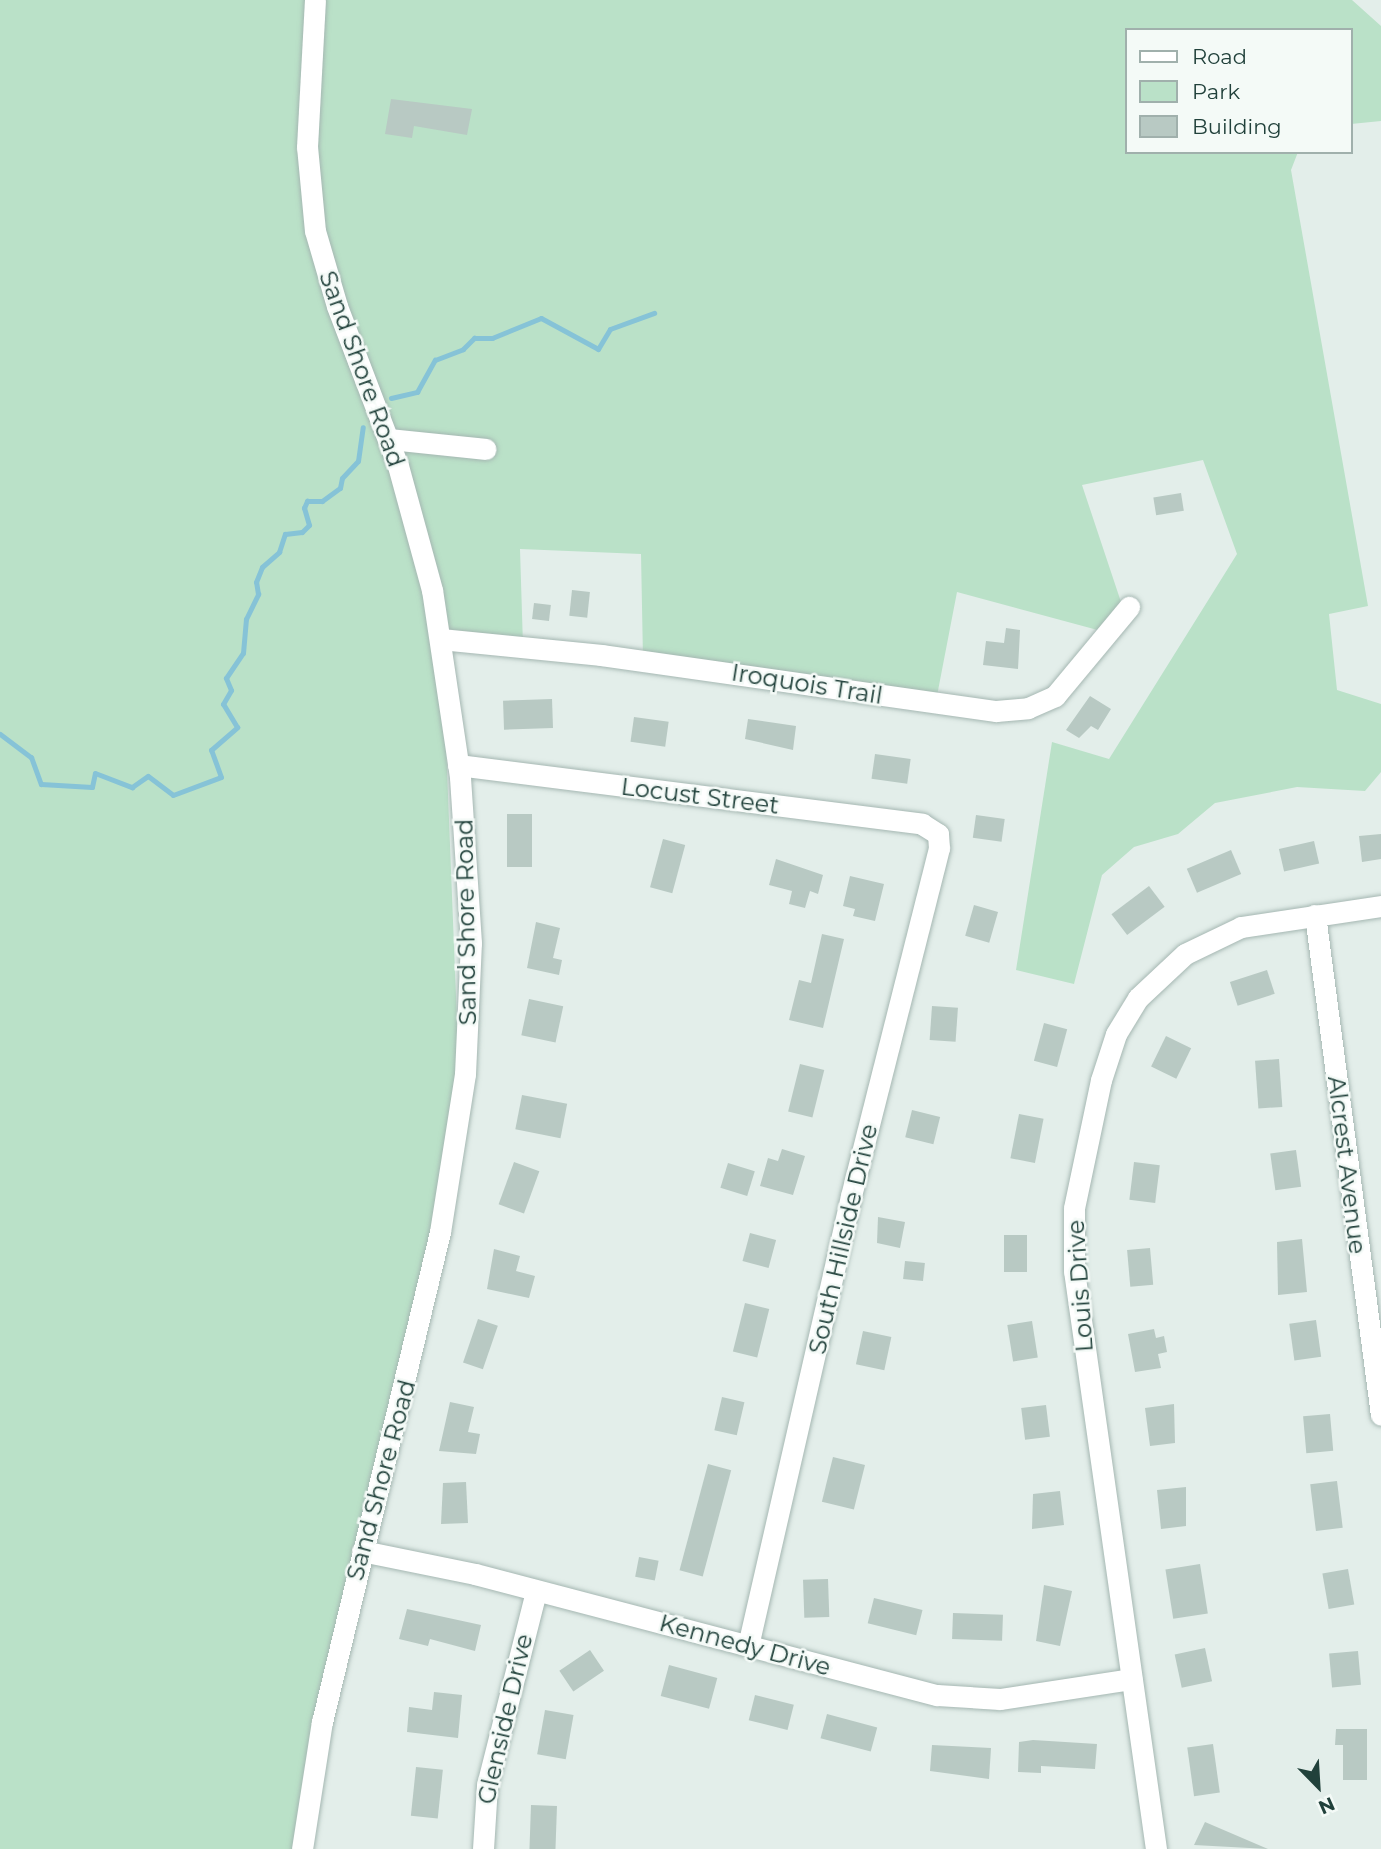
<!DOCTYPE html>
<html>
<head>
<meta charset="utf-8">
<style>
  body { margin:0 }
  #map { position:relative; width:1381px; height:1849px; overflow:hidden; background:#e3eeea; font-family:Montserrat,sans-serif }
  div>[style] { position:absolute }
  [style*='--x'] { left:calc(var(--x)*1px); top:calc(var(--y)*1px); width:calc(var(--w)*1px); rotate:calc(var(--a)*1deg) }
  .green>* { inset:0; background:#bae1c8 }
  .stream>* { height:5px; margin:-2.5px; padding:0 2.5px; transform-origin:2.5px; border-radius:2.5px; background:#86c3d7 }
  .building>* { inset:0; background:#b8c9c3; transform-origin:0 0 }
  .roads { filter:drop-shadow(0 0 2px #a5b7b2) drop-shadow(0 0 2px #a5b7b2) }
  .minor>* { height:21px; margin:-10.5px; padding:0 10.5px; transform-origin:10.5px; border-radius:10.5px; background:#fff }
  .tertiary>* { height:21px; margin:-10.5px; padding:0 10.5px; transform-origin:10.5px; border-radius:10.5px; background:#fff }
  span { translate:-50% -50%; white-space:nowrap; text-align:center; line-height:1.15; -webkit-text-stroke:5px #f4faf7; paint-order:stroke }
  .street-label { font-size:24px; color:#21413b }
  .legend { position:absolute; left:1125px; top:28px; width:228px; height:126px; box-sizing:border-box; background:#f4faf7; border:2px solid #a0b0ac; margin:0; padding:9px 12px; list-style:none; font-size:21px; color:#21413b }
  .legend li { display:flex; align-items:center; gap:14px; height:35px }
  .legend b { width:35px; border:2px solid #a0b0ac }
  .north { position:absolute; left:1283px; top:1751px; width:70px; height:70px; -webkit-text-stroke:5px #f4faf7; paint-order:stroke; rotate:156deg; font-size:19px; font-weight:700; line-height:28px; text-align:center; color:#21413b }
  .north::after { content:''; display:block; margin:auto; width:24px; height:32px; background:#21413b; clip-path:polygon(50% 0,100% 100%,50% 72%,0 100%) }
</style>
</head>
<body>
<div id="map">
  <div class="green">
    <i style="clip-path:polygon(0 0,1352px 0,1381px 26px,1381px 121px,1351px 124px,1351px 30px,1127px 30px,1127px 152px,1298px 152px,1291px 170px,1368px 606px,1329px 614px,1337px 690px,1381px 704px,1381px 772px,1365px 791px,1297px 787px,1215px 803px,1178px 834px,1134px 847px,1102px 875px,1074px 984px,1016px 970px,1052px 742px,1109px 759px,1237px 554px,1203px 460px,1082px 485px,1123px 608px,1105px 632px,957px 592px,936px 701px,643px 659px,641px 554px,520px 549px,523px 646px,442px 644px,460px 1097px,308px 1849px,0 1849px)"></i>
  </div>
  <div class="stream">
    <i style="--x:391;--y:398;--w:27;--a:-13"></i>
    <i style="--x:417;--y:392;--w:37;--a:-61"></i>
    <i style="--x:435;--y:360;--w:30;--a:-21"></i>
    <i style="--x:463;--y:349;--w:16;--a:-45"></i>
    <i style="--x:474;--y:338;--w:18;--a:0"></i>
    <i style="--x:492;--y:338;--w:53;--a:-22.2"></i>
    <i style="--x:541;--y:318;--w:65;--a:28.5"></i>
    <i style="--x:598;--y:349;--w:23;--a:-59"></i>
    <i style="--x:610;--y:329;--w:47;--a:-20"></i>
    <i style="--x:0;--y:734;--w:39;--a:37"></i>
    <i style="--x:31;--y:757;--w:29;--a:70"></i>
    <i style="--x:41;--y:784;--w:51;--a:3.4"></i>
    <i style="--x:92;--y:787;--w:14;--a:-78"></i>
    <i style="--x:95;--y:773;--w:40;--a:21"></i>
    <i style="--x:132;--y:787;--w:19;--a:-35"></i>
    <i style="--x:148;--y:776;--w:31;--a:37"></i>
    <i style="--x:173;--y:795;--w:51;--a:-20.6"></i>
    <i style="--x:221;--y:777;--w:29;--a:-110"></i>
    <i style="--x:211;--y:750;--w:35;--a:-41"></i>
    <i style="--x:237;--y:727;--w:27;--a:-121"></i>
    <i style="--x:223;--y:704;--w:16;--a:-60"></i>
    <i style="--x:231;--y:690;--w:13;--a:-113"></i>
    <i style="--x:226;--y:678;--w:30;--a:-56"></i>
    <i style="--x:243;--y:653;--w:34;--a:-85"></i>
    <i style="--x:246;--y:619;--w:28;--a:-64"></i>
    <i style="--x:258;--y:594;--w:12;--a:-99"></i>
    <i style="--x:256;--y:582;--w:16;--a:-68"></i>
    <i style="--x:262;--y:567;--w:23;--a:-41"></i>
    <i style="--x:279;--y:552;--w:19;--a:-72"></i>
    <i style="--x:285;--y:534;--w:17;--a:-7"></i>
    <i style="--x:302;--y:532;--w:10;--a:-45"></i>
    <i style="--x:309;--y:525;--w:18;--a:-106"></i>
    <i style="--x:304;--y:508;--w:8;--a:-67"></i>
    <i style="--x:307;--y:501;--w:15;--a:0"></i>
    <i style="--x:322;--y:501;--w:22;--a:-36"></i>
    <i style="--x:340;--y:488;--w:10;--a:-79"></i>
    <i style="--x:342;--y:478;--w:23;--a:-47"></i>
    <i style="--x:358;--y:461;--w:34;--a:-82"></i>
  </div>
  <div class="building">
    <i style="clip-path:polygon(391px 99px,472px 109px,467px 135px,414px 126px,412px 138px,385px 134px)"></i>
    <i style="left:1181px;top:493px;width:18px;height:28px;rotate:81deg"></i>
    <i style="left:572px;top:590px;width:18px;height:26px;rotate:6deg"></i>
    <i style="left:534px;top:603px;width:17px;height:16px;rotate:7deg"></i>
    <i style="clip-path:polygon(1006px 628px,1020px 630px,1018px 669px,983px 665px,986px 641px,1004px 643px)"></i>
    <i style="clip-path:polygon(1090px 696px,1111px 709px,1098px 730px,1091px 726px,1079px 738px,1066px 730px)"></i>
    <i style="left:552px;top:699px;width:29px;height:49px;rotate:88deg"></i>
    <i style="left:634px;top:717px;width:35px;height:25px;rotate:8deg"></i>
    <i style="clip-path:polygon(748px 719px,796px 726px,793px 750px,745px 739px)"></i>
    <i style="left:875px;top:754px;width:36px;height:25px;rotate:8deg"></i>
    <i style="left:532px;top:814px;width:53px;height:25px;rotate:90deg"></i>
    <i style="left:976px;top:815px;width:29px;height:23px;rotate:8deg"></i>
    <i style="clip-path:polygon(1381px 834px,1381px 859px,1362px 862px,1359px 836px)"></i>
    <i style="left:663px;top:839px;width:23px;height:50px;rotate:15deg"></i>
    <i style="left:1314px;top:841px;width:23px;height:36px;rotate:77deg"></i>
    <i style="left:1231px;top:850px;width:26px;height:48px;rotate:67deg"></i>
    <i style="clip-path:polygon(776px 859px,823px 875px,818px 894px,810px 891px,805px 908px,789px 904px,792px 891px,769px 885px)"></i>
    <i style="clip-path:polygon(850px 876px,884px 884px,875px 921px,853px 916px,855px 909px,843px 906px)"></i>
    <i style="left:1149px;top:886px;width:26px;height:47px;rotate:53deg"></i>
    <i style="left:974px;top:905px;width:25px;height:32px;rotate:16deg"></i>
    <i style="clip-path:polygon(536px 922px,560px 928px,553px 958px,562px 960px,559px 975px,527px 968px)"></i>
    <i style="clip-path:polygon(822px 934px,844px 939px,823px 1028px,789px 1020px,799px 980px,811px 983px)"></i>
    <i style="left:1267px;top:970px;width:25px;height:39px;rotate:72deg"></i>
    <i style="left:529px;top:999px;width:35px;height:37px;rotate:12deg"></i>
    <i style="left:932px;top:1006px;width:26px;height:34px;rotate:4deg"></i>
    <i style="left:1044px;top:1023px;width:24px;height:39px;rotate:15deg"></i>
    <i style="left:1166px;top:1036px;width:28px;height:34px;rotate:26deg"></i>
    <i style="left:1279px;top:1059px;width:48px;height:24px;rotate:86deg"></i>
    <i style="left:800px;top:1064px;width:25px;height:49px;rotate:14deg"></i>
    <i style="left:522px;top:1095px;width:46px;height:35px;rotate:11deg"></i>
    <i style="left:912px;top:1110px;width:29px;height:28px;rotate:14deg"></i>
    <i style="left:1019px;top:1114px;width:25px;height:45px;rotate:11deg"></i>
    <i style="clip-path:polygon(782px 1149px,805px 1156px,793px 1195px,760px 1186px,768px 1158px,778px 1161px)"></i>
    <i style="left:1296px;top:1150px;width:37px;height:26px;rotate:82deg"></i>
    <i style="left:514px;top:1162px;width:27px;height:45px;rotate:20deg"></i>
    <i style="left:1134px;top:1162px;width:26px;height:38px;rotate:7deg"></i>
    <i style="left:728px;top:1163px;width:28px;height:26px;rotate:17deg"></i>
    <i style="clip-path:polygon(878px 1217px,905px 1222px,900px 1248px,877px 1243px)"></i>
    <i style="left:750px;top:1233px;width:27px;height:29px;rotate:15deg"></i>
    <i style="left:1004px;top:1235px;width:23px;height:37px"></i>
    <i style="clip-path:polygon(1302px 1239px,1307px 1292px,1278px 1295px,1277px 1242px)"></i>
    <i style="left:1150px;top:1248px;width:37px;height:23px;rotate:85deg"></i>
    <i style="clip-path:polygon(494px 1249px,520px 1256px,516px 1271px,535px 1276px,529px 1298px,487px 1289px)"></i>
    <i style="left:905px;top:1261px;width:20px;height:18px;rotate:6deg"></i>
    <i style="left:745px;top:1303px;width:25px;height:50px;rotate:14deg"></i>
    <i style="left:478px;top:1319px;width:21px;height:46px;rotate:19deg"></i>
    <i style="left:1316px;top:1320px;width:37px;height:27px;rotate:82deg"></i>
    <i style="left:1032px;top:1321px;width:37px;height:25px;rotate:81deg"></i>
    <i style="clip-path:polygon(1154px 1329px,1156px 1338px,1164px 1336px,1167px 1352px,1158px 1354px,1161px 1368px,1135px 1372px,1128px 1334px)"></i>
    <i style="left:863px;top:1331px;width:29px;height:34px;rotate:12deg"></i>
    <i style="left:722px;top:1397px;width:23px;height:34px;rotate:13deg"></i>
    <i style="clip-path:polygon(450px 1402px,474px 1407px,468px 1432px,480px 1434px,476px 1454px,439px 1451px)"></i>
    <i style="clip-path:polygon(1174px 1404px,1175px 1443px,1150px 1446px,1145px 1408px)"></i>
    <i style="left:1046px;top:1405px;width:32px;height:25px;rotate:83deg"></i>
    <i style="left:1330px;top:1414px;width:37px;height:27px;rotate:85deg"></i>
    <i style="left:833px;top:1457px;width:33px;height:46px;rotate:14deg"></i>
    <i style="left:708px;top:1464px;width:24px;height:110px;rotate:15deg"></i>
    <i style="left:1337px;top:1481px;width:47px;height:27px;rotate:83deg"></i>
    <i style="clip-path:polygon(466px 1482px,468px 1523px,441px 1524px,443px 1483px)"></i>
    <i style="clip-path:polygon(1186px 1487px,1186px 1526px,1161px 1529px,1157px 1490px)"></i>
    <i style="clip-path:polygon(1060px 1491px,1064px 1525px,1032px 1529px,1033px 1494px)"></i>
    <i style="left:639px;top:1557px;width:20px;height:20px;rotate:11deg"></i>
    <i style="left:1200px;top:1564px;width:50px;height:35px;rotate:81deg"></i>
    <i style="left:1348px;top:1569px;width:36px;height:26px;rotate:80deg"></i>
    <i style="left:828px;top:1579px;width:38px;height:25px;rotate:88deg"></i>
    <i style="clip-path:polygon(1044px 1585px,1072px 1591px,1060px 1646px,1036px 1641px)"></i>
    <i style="left:874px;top:1598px;width:50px;height:26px;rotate:14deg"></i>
    <i style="clip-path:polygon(407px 1609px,481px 1625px,475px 1651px,430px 1639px,428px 1646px,399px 1639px)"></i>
    <i style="left:953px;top:1613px;width:50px;height:26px;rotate:2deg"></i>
    <i style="left:1205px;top:1648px;width:34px;height:31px;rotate:78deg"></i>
    <i style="left:590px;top:1650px;width:25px;height:37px;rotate:56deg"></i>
    <i style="left:1358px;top:1651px;width:34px;height:29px;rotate:85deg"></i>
    <i style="left:669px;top:1665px;width:50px;height:32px;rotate:15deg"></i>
    <i style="clip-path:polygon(434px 1692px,462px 1695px,458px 1738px,407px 1732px,409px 1707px,432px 1710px)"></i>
    <i style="left:755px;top:1695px;width:40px;height:26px;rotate:14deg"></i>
    <i style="left:545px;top:1710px;width:29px;height:45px;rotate:10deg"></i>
    <i style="left:827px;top:1714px;width:52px;height:25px;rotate:15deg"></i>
    <i style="clip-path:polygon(1336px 1729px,1367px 1729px,1367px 1780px,1343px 1780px,1343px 1745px,1335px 1745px)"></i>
    <i style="clip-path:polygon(1033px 1740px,1097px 1744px,1095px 1769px,1041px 1766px,1041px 1773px,1018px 1772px,1019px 1742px)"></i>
    <i style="left:1213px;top:1744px;width:49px;height:26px;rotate:82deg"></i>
    <i style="clip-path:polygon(932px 1745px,991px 1748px,989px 1779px,930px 1771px)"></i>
    <i style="left:416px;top:1767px;width:27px;height:49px;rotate:6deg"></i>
    <i style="left:531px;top:1805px;width:26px;height:44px;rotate:2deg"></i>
    <i style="clip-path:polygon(1205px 1822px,1268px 1849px,1194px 1845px)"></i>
  </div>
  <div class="roads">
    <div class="minor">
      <i style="--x:389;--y:439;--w:97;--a:5.9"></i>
      <i style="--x:441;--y:639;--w:161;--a:5.7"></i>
      <i style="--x:601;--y:655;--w:399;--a:8.1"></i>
      <i style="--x:996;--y:711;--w:32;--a:-5"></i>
      <i style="--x:1028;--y:708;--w:30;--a:-24"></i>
      <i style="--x:1055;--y:696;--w:116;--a:-50.3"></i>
      <i style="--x:458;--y:765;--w:468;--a:7.2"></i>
      <i style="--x:922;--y:824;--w:19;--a:32"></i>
      <i style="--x:938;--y:834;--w:14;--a:86"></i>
      <i style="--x:939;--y:848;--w:359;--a:104.2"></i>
      <i style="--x:851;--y:1196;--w:461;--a:102.9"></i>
      <i style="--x:1315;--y:915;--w:504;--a:82.48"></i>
      <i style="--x:362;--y:1551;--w:115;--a:11.5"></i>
      <i style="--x:475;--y:1574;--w:478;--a:14.7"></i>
      <i style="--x:937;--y:1695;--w:63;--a:3.6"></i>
      <i style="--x:1000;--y:1699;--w:133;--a:-8.7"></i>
      <i style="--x:483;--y:1849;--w:64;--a:-86.4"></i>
      <i style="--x:487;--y:1785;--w:200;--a:-75.8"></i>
      <i style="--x:1156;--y:1849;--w:584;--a:-98.07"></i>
      <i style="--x:1074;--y:1271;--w:63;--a:-90"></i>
      <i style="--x:1074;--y:1208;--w:131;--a:-78.1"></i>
      <i style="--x:1101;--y:1080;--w:48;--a:-71.9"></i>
      <i style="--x:1116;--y:1034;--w:42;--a:-58.6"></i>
      <i style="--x:1138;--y:998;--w:64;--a:-43.1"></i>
      <i style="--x:1185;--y:954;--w:62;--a:-25.7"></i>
      <i style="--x:1241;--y:927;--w:142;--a:-8.5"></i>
    </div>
    <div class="tertiary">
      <i style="--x:302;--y:1849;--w:129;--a:-81.1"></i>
      <i style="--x:322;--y:1722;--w:504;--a:-76.46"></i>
      <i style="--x:440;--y:1232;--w:160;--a:-81"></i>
      <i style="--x:465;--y:1074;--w:131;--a:-87.4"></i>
      <i style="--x:471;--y:943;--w:166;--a:-93.8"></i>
      <i style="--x:460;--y:777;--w:189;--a:-98.5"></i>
      <i style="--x:432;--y:590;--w:129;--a:-105.3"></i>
      <i style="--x:398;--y:466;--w:171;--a:-110.9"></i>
      <i style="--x:337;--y:306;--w:78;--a:-106.3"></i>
      <i style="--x:315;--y:231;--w:84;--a:-95.4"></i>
      <i style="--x:307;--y:147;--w:147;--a:-86.9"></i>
    </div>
  </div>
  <div class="street-label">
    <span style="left:362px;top:369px;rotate:70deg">Sand Shore Road</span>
    <span style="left:807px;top:684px;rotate:9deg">Iroquois Trail</span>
    <span style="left:700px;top:796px;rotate:7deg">Locust Street</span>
    <span style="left:466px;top:922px;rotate:-91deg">Sand Shore Road</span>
    <span style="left:1347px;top:1165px;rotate:83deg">Alcrest Avenue</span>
    <span style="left:843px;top:1239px;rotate:-77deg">South Hillside Drive</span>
    <span style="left:1080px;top:1286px;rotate:-94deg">Louis Drive</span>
    <span style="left:381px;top:1480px;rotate:-75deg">Sand Shore Road</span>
    <span style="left:745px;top:1645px;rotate:15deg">Kennedy Drive</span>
    <span style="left:505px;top:1719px;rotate:-77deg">Glenside Drive</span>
  </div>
  <ul class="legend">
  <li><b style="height:9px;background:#fff"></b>Road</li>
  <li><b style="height:19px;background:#bae1c8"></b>Park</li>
  <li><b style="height:19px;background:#b8c9c3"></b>Building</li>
  </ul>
  <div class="north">N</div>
</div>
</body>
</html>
